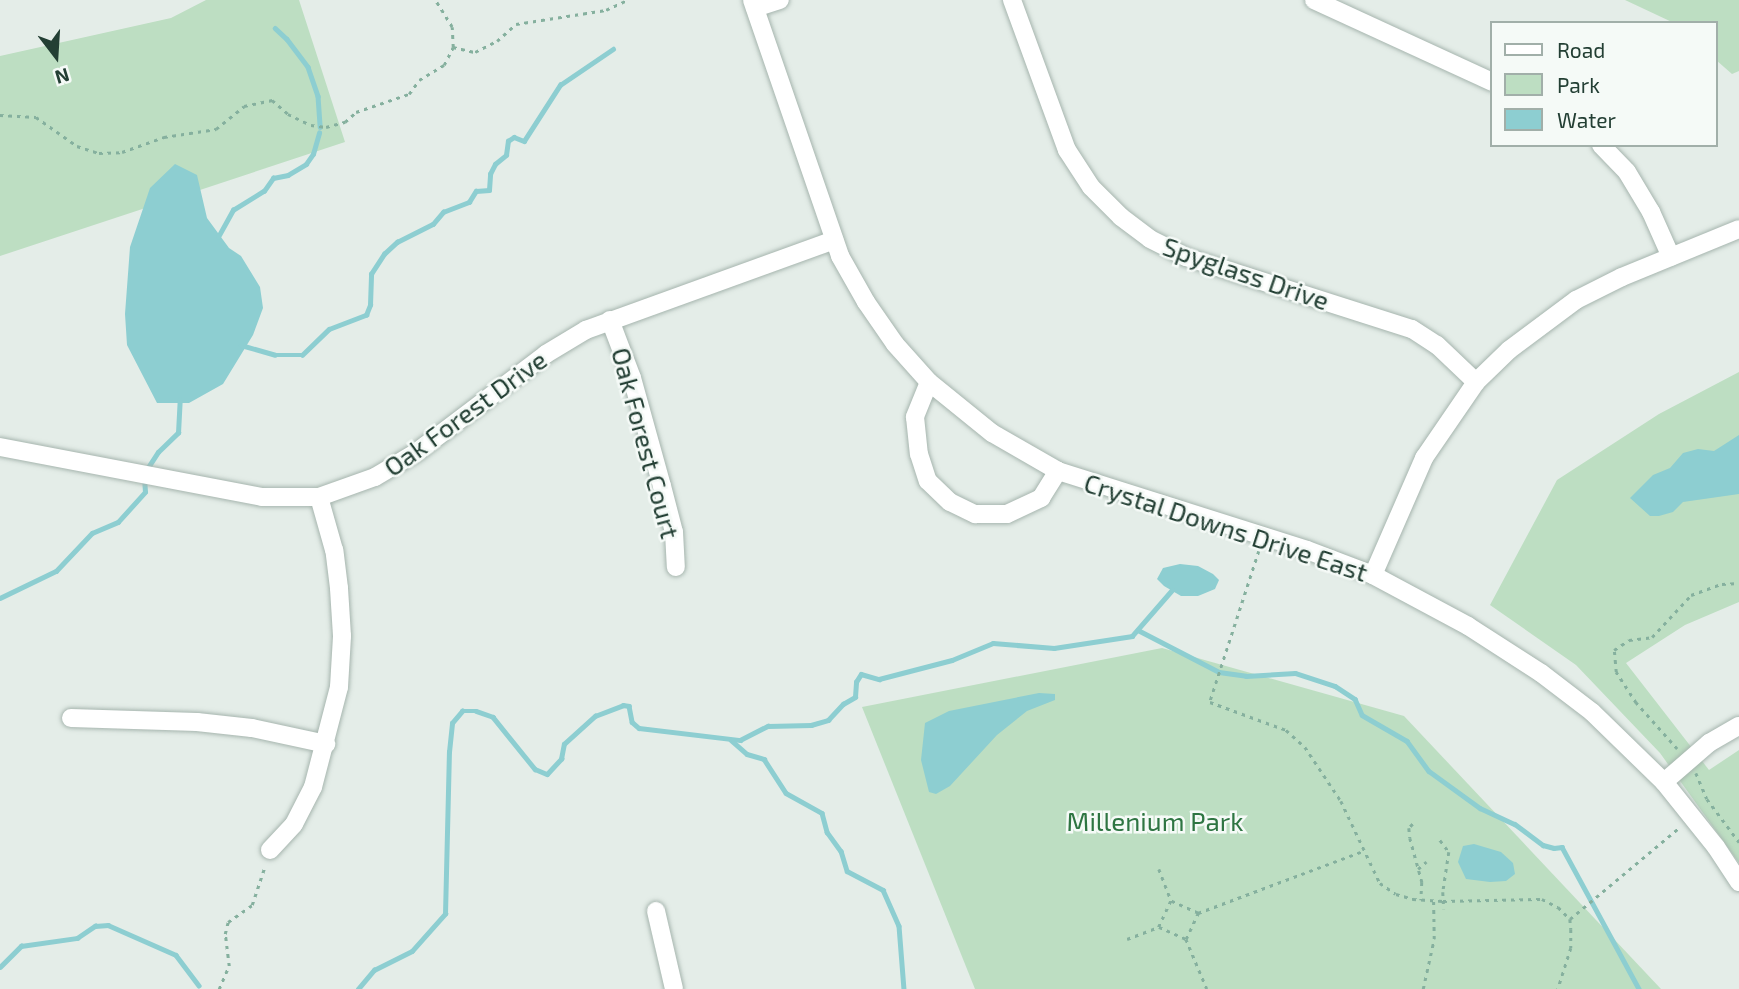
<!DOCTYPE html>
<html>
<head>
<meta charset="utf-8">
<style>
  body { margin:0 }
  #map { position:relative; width:1739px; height:989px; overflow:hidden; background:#e4ede8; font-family:"Exo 2",sans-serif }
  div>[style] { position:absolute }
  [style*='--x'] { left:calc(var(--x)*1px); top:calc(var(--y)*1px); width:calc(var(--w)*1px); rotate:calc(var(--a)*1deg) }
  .green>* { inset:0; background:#bddec2 }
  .water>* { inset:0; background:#8dced1 }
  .stream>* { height:4.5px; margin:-2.25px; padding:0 2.25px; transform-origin:2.25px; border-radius:2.25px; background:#8dced1 }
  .path>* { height:2.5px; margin-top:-1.25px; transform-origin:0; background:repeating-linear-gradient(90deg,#85b09e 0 3.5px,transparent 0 8.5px) }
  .roads { filter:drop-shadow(0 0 2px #a6b5ae) drop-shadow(0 0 2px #a6b5ae) }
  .street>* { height:18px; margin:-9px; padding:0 9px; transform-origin:9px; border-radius:9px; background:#fff }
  span { translate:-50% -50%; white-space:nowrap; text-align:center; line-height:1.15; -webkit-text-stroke:5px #f5faf7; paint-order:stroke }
  .street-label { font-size:26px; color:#233f34 }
  .park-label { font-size:26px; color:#2e7542 }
  .legend { position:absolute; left:1490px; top:21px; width:228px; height:126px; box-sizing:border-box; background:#f5faf7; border:2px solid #a1afa9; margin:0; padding:9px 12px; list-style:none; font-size:21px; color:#233f34 }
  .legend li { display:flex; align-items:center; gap:14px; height:35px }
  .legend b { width:35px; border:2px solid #a1afa9 }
  .north { position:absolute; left:21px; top:21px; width:70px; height:70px; -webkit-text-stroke:5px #f5faf7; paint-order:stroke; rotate:163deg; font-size:19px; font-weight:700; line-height:28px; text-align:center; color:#233f34 }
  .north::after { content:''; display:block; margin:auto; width:24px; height:32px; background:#233f34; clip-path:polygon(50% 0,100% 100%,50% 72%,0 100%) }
</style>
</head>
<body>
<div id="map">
  <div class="green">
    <i style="clip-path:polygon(206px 0,299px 0,345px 142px,0 256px,0 56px,171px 18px)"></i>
    <i style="clip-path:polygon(1625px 0,1739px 0,1739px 71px,1732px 74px,1716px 60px,1716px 23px,1674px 23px)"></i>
    <i style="clip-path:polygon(1739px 372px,1739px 602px,1685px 625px,1626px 663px,1709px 770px,1739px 750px,1739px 863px,1660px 753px,1576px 665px,1490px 605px,1557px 480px,1659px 414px)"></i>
    <i style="clip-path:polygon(1162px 648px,1404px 716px,1661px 989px,975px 989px,862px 707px)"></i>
  </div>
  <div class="water">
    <i style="clip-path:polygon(175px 164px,197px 175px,207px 218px,229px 248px,241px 256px,260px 287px,263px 308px,253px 335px,223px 384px,189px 403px,157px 403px,127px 345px,125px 314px,130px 247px,150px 188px)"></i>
    <i style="clip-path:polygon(1739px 435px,1739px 494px,1683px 502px,1673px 512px,1659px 516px,1650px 516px,1630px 498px,1653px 475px,1670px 468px,1683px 453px,1698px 449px,1714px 451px)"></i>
    <i style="clip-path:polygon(1180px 564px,1198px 566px,1213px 574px,1219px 580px,1215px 589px,1198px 596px,1181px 596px,1164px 586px,1157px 579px,1163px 568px)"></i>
    <i style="clip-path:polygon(1039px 693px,1055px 694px,1055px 700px,1027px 711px,997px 735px,950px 786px,936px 794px,929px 792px,921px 760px,925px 723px,949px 711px)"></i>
    <i style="clip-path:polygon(1474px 844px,1501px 852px,1513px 863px,1515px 874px,1506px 881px,1490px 882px,1466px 879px,1458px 862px,1463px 846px)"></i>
  </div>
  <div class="stream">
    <i style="--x:275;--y:28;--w:16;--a:43"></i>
    <i style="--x:287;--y:39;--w:35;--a:53"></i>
    <i style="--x:308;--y:67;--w:31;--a:71"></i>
    <i style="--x:318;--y:96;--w:31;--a:86"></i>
    <i style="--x:218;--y:237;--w:31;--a:-61"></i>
    <i style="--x:233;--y:210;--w:36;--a:-32"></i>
    <i style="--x:264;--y:191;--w:16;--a:-55"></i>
    <i style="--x:273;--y:178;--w:15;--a:-11"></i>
    <i style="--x:288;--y:175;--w:21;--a:-31"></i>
    <i style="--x:306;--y:164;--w:12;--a:-55"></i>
    <i style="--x:313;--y:154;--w:22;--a:-74"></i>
    <i style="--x:241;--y:345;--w:35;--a:16"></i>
    <i style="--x:275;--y:355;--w:27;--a:0"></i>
    <i style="--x:302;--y:355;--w:37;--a:-44"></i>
    <i style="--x:329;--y:329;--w:40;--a:-21"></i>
    <i style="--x:366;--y:315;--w:11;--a:-68"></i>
    <i style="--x:370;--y:305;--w:31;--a:-88"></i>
    <i style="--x:371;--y:274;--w:24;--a:-57"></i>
    <i style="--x:384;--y:254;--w:18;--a:-43"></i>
    <i style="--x:397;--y:242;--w:40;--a:-26.6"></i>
    <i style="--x:433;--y:224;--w:16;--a:-50"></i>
    <i style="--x:443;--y:212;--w:28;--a:-21"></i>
    <i style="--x:469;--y:202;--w:13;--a:-58"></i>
    <i style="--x:476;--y:191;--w:13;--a:-4"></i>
    <i style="--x:489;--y:190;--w:16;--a:-86"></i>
    <i style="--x:490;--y:174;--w:11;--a:-63"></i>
    <i style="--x:495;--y:164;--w:14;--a:-39"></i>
    <i style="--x:506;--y:155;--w:14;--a:-82"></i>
    <i style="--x:508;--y:141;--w:7;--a:-34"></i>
    <i style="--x:514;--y:137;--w:11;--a:22"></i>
    <i style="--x:524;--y:141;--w:67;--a:-57.3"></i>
    <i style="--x:560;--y:85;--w:64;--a:-34.2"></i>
    <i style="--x:147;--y:469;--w:20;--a:-57"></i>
    <i style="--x:158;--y:452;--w:28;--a:-44"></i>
    <i style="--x:178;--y:433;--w:33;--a:-87"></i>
    <i style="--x:0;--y:598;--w:62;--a:-25.7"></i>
    <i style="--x:56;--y:571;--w:52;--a:-46.5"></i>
    <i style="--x:92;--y:533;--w:28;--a:-23"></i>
    <i style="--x:118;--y:522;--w:40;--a:-48"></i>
    <i style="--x:145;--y:492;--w:15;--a:-94"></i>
    <i style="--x:1138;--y:630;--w:91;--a:27.4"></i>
    <i style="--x:1219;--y:672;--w:27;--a:8"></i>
    <i style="--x:1246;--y:676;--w:49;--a:-3.5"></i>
    <i style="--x:1295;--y:673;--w:42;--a:18"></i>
    <i style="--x:1335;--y:686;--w:24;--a:33"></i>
    <i style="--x:1355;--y:699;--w:17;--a:66"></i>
    <i style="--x:1362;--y:715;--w:52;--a:30"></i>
    <i style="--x:1407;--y:741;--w:37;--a:54"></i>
    <i style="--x:1429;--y:771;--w:63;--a:36"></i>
    <i style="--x:1480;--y:808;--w:38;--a:25"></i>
    <i style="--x:1515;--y:824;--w:35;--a:37"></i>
    <i style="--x:1543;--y:845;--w:11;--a:15"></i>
    <i style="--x:1554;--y:848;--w:8;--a:-7"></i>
    <i style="--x:1562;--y:847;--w:162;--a:61.5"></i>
    <i style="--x:731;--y:740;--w:21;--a:41"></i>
    <i style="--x:747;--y:754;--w:18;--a:16"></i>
    <i style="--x:764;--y:759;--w:40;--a:57.1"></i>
    <i style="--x:786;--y:793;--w:41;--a:29.1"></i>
    <i style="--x:822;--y:813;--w:20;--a:75"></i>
    <i style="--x:827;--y:832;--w:24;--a:54"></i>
    <i style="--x:841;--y:851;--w:21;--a:73"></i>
    <i style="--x:847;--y:871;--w:41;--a:27.8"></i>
    <i style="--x:883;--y:890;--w:39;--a:66"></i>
    <i style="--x:899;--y:926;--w:63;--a:85.5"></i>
    <i style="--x:0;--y:967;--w:30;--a:-45"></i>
    <i style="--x:21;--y:946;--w:57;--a:-8.1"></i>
    <i style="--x:77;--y:938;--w:22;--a:-34"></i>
    <i style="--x:95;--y:926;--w:13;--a:-4"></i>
    <i style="--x:108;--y:925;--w:74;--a:23.8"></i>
    <i style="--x:176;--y:955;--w:38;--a:53"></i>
    <i style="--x:358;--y:989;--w:25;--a:-50"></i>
    <i style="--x:374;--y:970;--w:42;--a:-26.6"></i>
    <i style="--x:412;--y:951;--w:50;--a:-48.3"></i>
    <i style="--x:445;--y:914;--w:162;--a:-88.6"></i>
    <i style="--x:449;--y:752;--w:29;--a:-84"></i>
    <i style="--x:452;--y:723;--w:16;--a:-50"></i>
    <i style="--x:462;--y:711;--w:14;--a:0"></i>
    <i style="--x:476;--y:711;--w:18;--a:19"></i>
    <i style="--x:493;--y:717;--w:67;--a:51.1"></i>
    <i style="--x:535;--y:769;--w:13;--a:23"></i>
    <i style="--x:547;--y:774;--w:21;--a:-47"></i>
    <i style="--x:561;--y:759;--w:15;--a:-79"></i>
    <i style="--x:564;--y:744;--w:42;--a:-42.1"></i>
    <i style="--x:595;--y:716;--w:30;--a:-21"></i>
    <i style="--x:623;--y:705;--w:6;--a:9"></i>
    <i style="--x:629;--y:706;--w:16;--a:79"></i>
    <i style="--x:632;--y:722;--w:9;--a:41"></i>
    <i style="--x:639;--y:728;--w:102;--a:6.8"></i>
    <i style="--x:740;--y:740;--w:31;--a:-27"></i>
    <i style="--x:768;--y:726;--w:43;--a:-1.3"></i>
    <i style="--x:811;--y:725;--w:18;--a:-16"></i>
    <i style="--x:828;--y:720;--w:22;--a:-47"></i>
    <i style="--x:843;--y:704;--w:14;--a:-30"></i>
    <i style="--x:855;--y:697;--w:15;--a:-86"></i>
    <i style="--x:856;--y:682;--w:9;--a:-58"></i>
    <i style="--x:861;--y:674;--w:19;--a:16"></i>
    <i style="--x:879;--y:679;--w:75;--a:-14.6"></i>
    <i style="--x:952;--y:660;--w:44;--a:-22.5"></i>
    <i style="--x:993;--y:643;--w:61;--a:4.7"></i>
    <i style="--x:1054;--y:648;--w:79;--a:-8.7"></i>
    <i style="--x:1132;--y:636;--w:61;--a:-49"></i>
  </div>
  <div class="path">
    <i style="--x:453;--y:47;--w:23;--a:13"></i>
    <i style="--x:475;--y:52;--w:25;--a:-27"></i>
    <i style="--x:497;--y:41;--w:25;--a:-42"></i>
    <i style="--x:516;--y:24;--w:91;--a:-8.8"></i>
    <i style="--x:606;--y:10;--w:23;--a:-25"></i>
    <i style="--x:0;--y:115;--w:36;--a:3"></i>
    <i style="--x:36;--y:117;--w:50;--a:35.3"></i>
    <i style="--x:77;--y:146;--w:23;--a:18"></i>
    <i style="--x:99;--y:153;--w:23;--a:-2"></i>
    <i style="--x:122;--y:152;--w:45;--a:-19.7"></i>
    <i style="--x:164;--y:137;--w:53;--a:-8.7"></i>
    <i style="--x:216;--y:129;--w:36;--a:-39"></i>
    <i style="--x:244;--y:106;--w:29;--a:-12"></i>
    <i style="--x:272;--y:100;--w:21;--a:41"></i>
    <i style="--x:288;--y:114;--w:25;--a:26"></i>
    <i style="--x:311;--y:125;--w:15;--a:8"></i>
    <i style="--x:326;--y:127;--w:20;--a:-15"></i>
    <i style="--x:345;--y:122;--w:15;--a:-42"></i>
    <i style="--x:356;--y:112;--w:56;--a:-18.8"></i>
    <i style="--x:409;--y:94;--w:17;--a:-54"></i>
    <i style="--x:419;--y:80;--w:29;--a:-31"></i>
    <i style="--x:444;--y:65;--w:20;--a:-63"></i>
    <i style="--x:453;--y:47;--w:20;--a:-93"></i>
    <i style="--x:452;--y:27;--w:32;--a:-122"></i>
    <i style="--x:1259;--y:551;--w:159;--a:108"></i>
    <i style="--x:1210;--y:702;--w:81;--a:20.2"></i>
    <i style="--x:1286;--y:730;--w:25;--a:42"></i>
    <i style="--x:1305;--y:747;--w:65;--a:56.3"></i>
    <i style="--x:1341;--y:801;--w:91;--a:64.6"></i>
    <i style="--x:1380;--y:883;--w:19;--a:35"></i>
    <i style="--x:1396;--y:894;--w:18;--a:16"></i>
    <i style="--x:1413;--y:899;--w:30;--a:4"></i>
    <i style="--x:1443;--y:901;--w:99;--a:-1.2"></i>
    <i style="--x:1542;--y:899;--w:18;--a:27"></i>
    <i style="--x:1558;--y:907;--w:17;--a:45"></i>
    <i style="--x:1570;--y:919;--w:10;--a:84"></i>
    <i style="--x:1571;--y:929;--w:19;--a:90"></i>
    <i style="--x:1571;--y:948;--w:43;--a:107.6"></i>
    <i style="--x:1677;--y:749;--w:62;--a:-131.7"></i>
    <i style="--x:1636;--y:703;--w:37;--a:-123"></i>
    <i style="--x:1616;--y:672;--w:22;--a:-95"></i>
    <i style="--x:1614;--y:650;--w:18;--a:-34"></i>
    <i style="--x:1629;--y:640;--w:23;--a:-7"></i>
    <i style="--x:1652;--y:637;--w:57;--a:-47.1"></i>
    <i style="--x:1691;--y:595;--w:33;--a:-20"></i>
    <i style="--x:1722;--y:584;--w:17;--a:-3"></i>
    <i style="--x:1696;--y:773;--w:28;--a:67"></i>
    <i style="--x:1707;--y:799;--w:54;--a:53.3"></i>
    <i style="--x:1413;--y:824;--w:6;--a:135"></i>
    <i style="--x:1409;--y:828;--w:10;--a:84"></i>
    <i style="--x:1410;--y:838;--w:46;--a:74.7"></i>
    <i style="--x:1422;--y:882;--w:18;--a:93"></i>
    <i style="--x:1440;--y:840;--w:15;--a:53"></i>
    <i style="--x:1449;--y:852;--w:40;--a:98.5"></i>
    <i style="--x:1443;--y:892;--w:17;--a:87"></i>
    <i style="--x:1159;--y:869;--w:34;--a:69"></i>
    <i style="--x:1418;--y:869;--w:11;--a:-41"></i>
    <i style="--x:1198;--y:913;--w:176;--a:-20.6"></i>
    <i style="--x:1570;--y:919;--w:143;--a:-39.9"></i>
    <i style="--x:1127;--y:939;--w:34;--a:-21"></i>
    <i style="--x:1186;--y:939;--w:29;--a:-65"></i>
    <i style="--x:1198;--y:913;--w:30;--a:-156"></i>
    <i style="--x:1171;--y:901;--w:29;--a:115"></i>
    <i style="--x:1159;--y:927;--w:30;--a:24"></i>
    <i style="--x:1186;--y:939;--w:54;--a:67.2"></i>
    <i style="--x:219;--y:989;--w:25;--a:-67"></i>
    <i style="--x:229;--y:966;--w:32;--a:-97"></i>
    <i style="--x:225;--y:934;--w:12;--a:-76"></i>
    <i style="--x:228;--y:922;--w:29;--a:-35"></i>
    <i style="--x:252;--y:905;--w:41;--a:-71.6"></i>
    <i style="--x:1423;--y:989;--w:51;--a:-77.6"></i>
    <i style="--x:1434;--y:939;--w:39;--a:-91"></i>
  </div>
  <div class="roads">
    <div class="street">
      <i style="--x:752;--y:0;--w:271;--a:71"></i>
      <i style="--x:840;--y:256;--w:53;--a:60.5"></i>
      <i style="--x:866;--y:302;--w:51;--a:55.4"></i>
      <i style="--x:895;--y:344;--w:51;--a:48.2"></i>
      <i style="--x:929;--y:382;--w:81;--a:39"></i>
      <i style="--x:992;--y:433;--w:76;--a:29.9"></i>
      <i style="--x:1058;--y:471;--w:261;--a:17.6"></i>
      <i style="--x:1307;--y:550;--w:71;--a:20.7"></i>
      <i style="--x:1373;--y:575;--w:108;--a:28.2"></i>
      <i style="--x:1468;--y:626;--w:87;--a:32.8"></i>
      <i style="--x:1541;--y:673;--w:64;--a:37.4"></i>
      <i style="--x:1592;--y:712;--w:100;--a:44.2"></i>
      <i style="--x:1664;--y:782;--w:83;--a:51.3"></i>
      <i style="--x:1716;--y:847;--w:42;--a:56.7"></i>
      <i style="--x:1012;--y:0;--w:160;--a:69.9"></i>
      <i style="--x:1067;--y:150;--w:44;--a:57"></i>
      <i style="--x:1091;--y:187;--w:42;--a:45"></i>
      <i style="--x:1121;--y:217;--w:36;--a:37"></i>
      <i style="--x:1150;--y:239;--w:40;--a:26.6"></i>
      <i style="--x:1186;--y:257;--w:237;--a:17.7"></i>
      <i style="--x:1412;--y:329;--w:30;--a:33"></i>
      <i style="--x:1437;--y:345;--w:54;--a:43.5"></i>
      <i style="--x:1314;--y:0;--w:196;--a:24.7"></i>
      <i style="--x:755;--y:8;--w:26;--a:-18"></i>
      <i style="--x:1601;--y:145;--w:37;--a:46"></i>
      <i style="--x:1627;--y:172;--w:47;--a:59"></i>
      <i style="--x:1651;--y:212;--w:49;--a:66"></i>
      <i style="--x:610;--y:320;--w:62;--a:69.2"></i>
      <i style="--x:632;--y:378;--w:112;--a:74.5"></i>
      <i style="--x:662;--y:486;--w:48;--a:75.4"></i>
      <i style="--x:674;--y:532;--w:35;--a:87"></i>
      <i style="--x:929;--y:382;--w:38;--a:112"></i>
      <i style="--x:915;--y:417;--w:37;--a:84"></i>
      <i style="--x:919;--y:454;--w:28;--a:72"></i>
      <i style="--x:928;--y:481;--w:30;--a:44"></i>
      <i style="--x:950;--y:502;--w:28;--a:26"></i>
      <i style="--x:975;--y:514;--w:32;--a:0"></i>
      <i style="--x:1007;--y:514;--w:38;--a:-25"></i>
      <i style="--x:1041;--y:498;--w:32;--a:-58"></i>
      <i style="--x:0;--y:447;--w:267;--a:10.8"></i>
      <i style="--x:262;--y:497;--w:57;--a:0"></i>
      <i style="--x:319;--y:497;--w:59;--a:-19.7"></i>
      <i style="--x:375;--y:477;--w:49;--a:-30.8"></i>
      <i style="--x:417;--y:452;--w:162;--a:-37.2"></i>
      <i style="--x:546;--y:354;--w:47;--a:-31"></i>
      <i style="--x:586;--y:330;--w:264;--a:-19.9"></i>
      <i style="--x:1373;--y:575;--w:128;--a:-66.4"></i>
      <i style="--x:1424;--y:458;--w:92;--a:-55.6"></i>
      <i style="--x:1476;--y:382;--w:46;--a:-44.1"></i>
      <i style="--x:1509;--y:350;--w:84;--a:-36.7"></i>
      <i style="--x:1576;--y:300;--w:51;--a:-26.6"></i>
      <i style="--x:1622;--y:277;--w:126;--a:-22.3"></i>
      <i style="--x:71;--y:718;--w:126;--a:1.8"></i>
      <i style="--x:197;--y:722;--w:55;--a:6.2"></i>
      <i style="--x:252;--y:728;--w:76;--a:12.2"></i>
      <i style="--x:1664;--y:782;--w:60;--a:-40.9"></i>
      <i style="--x:1709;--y:743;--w:34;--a:-30"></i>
      <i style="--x:270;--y:850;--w:35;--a:-47"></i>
      <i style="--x:294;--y:824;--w:42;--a:-62.8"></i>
      <i style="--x:313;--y:787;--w:103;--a:-75.4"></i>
      <i style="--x:339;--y:687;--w:51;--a:-86.6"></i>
      <i style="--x:342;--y:636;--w:48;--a:-93.6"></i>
      <i style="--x:339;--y:588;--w:38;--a:-97"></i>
      <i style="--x:334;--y:550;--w:55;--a:-105.8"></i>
      <i style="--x:656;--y:911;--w:80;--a:77"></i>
    </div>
  </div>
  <div class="street-label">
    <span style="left:1246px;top:273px;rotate:19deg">Spyglass Drive</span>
    <span style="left:465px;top:413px;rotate:-36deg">Oak Forest Drive</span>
    <span style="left:646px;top:443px;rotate:75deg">Oak Forest Court</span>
    <span style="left:1226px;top:527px;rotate:18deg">Crystal Downs Drive East</span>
  </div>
  <div class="park-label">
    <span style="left:1155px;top:821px">Millenium Park</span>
  </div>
  <ul class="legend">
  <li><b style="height:9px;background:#fff"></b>Road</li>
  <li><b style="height:19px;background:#bddec2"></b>Park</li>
  <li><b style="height:19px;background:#8dced1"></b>Water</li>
  </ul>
  <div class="north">N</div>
</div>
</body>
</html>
